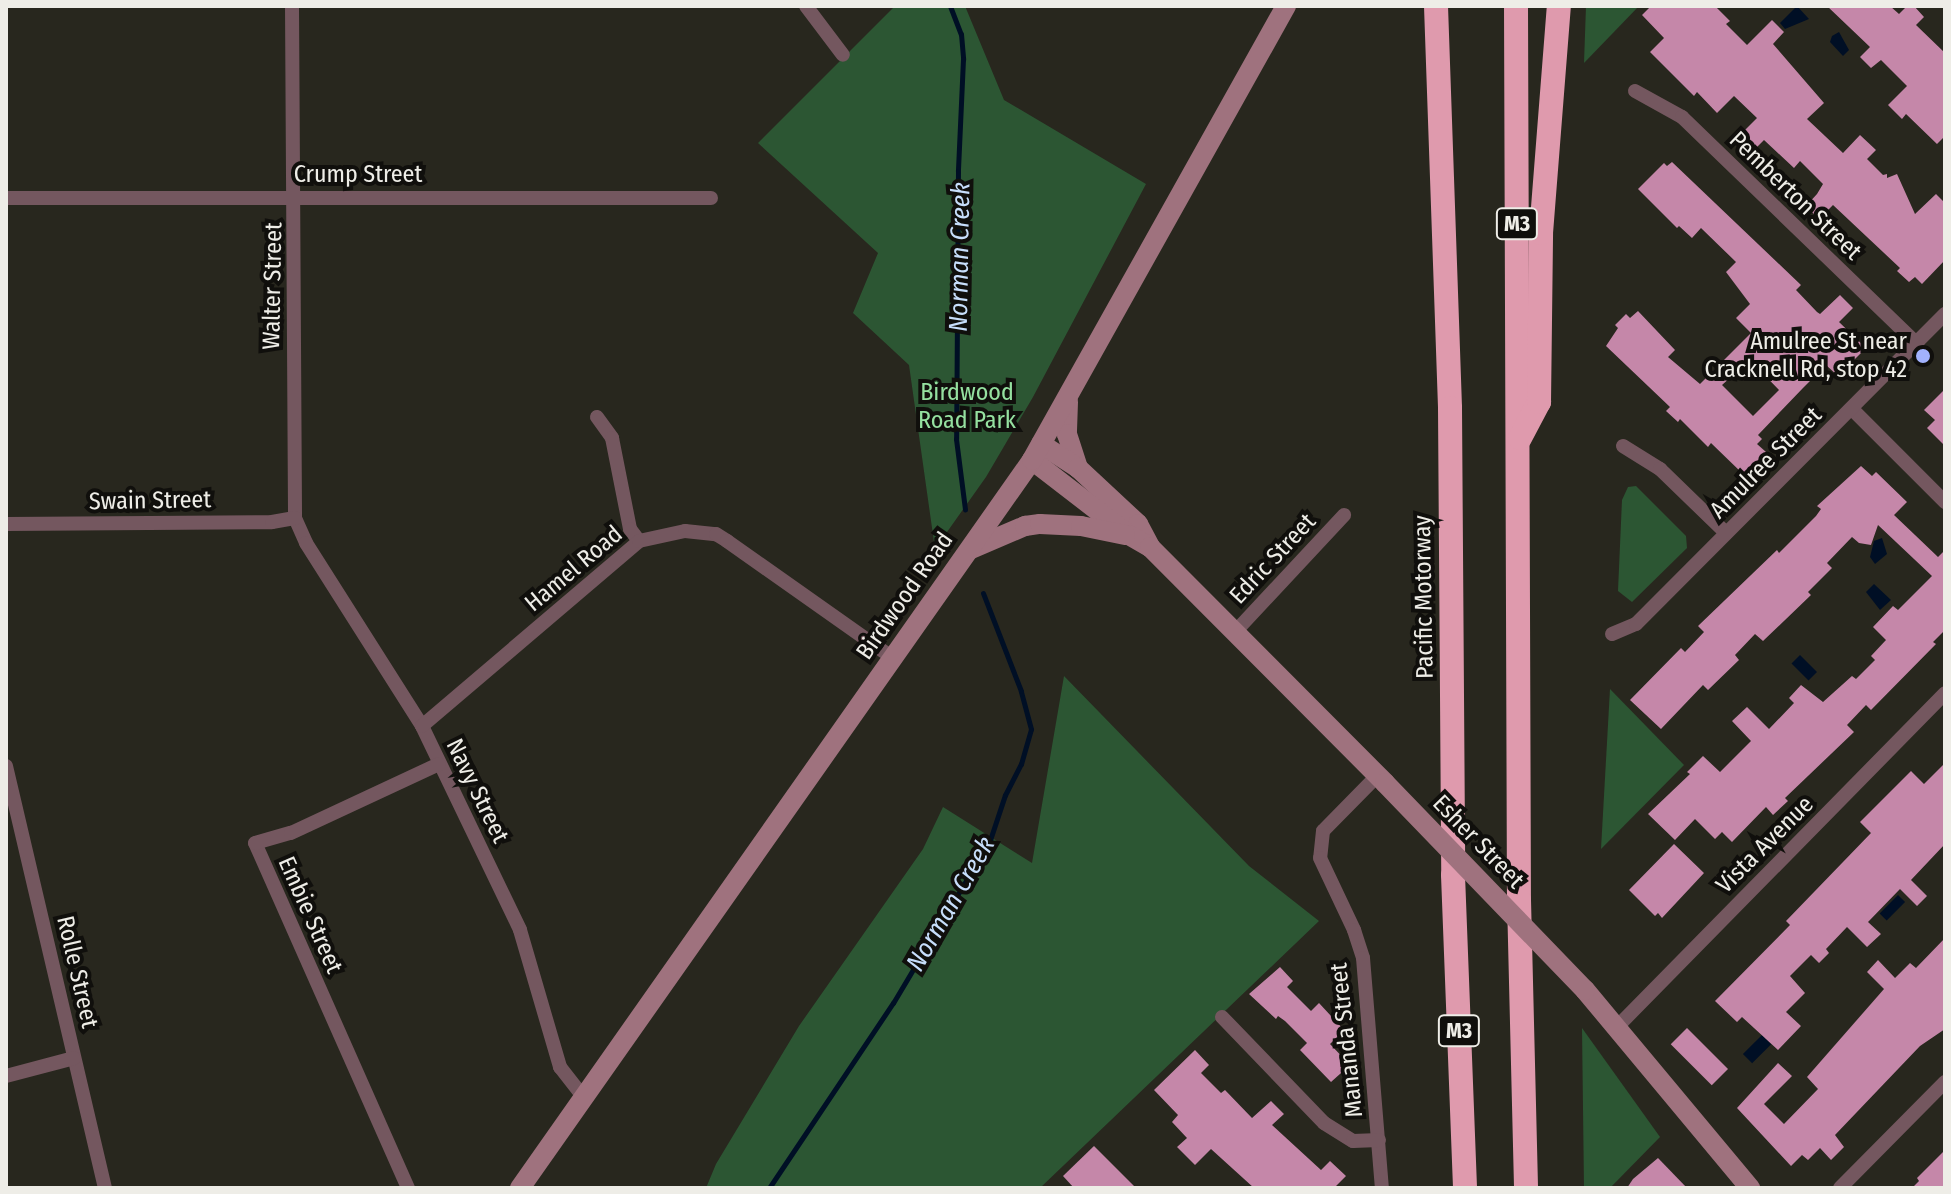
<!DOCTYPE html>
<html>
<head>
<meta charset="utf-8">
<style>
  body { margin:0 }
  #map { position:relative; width:1951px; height:1194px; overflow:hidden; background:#28271e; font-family:"Fira Sans Condensed",sans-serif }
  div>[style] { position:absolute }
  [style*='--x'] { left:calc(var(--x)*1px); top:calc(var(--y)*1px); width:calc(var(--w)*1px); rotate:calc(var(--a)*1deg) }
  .green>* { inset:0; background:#2c5633 }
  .water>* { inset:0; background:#000f25; transform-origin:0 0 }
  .stream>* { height:5px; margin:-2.5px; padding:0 2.5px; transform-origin:2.5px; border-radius:2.5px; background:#000f25 }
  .building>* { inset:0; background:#c587a9; transform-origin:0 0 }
  .street>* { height:14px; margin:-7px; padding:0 7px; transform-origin:7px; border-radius:7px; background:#74575f }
  .secondary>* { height:20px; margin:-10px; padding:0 10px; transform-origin:10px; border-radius:10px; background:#9f727e }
  .highway>* { height:24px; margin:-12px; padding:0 12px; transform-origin:12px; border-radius:12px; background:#df9aad }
  .secondary-bridge>* { height:20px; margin:-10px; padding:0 10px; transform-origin:10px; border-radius:10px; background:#9f727e }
  .dots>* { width:22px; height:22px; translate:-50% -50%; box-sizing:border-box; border:4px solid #100f0c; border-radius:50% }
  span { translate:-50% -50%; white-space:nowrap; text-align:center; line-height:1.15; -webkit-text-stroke:8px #100f0c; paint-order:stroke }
  .shield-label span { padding:2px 6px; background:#100f0c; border:2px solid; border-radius:6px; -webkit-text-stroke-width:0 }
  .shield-label { font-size:22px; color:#eeede7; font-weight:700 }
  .street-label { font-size:24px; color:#eeede7 }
  .poi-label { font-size:24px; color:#eeede7 }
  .right { translate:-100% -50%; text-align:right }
  .park-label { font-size:24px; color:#95e1a0 }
  .water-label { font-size:26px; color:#c7defb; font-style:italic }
  .frame { position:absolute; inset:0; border:8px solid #eeede7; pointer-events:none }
</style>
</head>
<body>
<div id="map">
  <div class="green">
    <i style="clip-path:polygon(895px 6px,965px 6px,1004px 100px,1146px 184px,1033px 397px,986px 477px,935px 549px,909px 365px,853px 313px,878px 253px,758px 143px)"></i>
    <i style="clip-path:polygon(1586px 6px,1639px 6px,1584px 63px)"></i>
    <i style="clip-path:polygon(1636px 486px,1686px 536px,1687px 548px,1632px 602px,1618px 591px,1622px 500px,1628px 487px)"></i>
    <i style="clip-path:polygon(1064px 676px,1249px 866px,1319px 921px,1040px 1188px,706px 1188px,716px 1164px,799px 1026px,923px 849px,943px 807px,1032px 863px)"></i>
    <i style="clip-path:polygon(1610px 689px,1684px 765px,1601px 849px)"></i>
    <i style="clip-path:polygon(1582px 1028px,1660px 1137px,1610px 1188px,1584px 1188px)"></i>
  </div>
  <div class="water">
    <i style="clip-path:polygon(1797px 6px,1809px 19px,1785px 29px,1780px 23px)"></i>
    <i style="clip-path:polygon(1839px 32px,1849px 50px,1843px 56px,1830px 42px,1832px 36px)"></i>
    <i style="clip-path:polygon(1882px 538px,1887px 554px,1875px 564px,1870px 557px,1874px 541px)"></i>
    <i style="clip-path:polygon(1874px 584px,1891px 600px,1880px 610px,1866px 592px)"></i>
    <i style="left:1800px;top:655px;width:24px;height:12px;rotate:45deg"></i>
    <i style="left:1898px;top:895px;width:10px;height:26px;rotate:45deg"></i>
    <i style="left:1762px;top:1035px;width:13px;height:27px;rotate:45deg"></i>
  </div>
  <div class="stream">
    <i style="--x:950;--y:6;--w:30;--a:69"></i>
    <i style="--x:961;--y:34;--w:25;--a:85"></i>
    <i style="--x:963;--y:59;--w:112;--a:92.6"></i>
    <i style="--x:958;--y:171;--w:268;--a:90.4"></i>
    <i style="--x:956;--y:439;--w:71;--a:82.7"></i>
    <i style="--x:769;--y:1188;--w:223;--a:-56.2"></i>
    <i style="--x:893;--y:1003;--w:190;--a:-59.2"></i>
    <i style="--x:990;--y:840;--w:47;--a:-71.6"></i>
    <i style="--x:1005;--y:795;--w:35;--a:-63"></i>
    <i style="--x:1021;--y:764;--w:36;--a:-74"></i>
    <i style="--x:1031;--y:729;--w:39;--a:-105"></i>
    <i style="--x:1021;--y:691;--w:105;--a:-111.2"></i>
  </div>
  <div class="building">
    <i style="clip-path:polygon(1651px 6px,1715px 6px,1730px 21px,1726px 24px,1747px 45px,1772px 20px,1784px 32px,1773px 44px,1824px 103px,1807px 119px,1843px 153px,1860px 135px,1876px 150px,1867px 159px,1883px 175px,1887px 174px,1887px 178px,1897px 174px,1915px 214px,1936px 194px,1945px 203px,1945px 260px,1922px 284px,1915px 277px,1909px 282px,1897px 271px,1900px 268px,1833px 205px,1819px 219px,1806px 206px,1817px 194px,1823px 184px,1800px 161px,1794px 168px,1764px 140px,1751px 153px,1737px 138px,1757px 118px,1734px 96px,1717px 113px,1697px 92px,1694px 96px,1650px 52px,1664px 38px,1642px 15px)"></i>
    <i style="clip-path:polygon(1827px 6px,1890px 6px,1899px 14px,1907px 6px,1914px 6px,1924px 17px,1916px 25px,1945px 53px,1945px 136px,1937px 144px,1906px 114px,1902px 119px,1888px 105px,1907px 86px,1881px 60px,1871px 68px,1860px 57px,1870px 47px)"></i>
    <i style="clip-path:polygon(evenodd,1672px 162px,1801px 285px,1796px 290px,1817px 312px,1820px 314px,1840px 295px,1853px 308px,1839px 322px,1866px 348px,1838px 376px,1826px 365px,1803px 388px,1758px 435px,1762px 439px,1757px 444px,1766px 452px,1744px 475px,1711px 443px,1708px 447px,1680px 419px,1678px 422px,1666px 411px,1670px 407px,1606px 346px,1618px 328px,1615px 325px,1626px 314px,1630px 318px,1638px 311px,1675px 350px,1668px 357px,1700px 384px,1751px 333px,1736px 318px,1750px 304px,1726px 272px,1736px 262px,1701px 228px,1692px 238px,1679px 226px,1677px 228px,1638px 189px,1664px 163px,1667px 166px,1672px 162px,1750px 360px,1779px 390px,1753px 416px,1722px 385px,1750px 360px)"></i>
    <i style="clip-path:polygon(1945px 389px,1945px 446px,1927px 428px,1935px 420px,1924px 410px)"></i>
    <i style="clip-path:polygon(1861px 466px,1872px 476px,1876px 472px,1907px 502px,1894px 515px,1915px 535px,1938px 557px,1945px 550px,1945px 630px,1933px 642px,1936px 644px,1871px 710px,1866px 705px,1847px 725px,1854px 732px,1785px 798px,1788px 801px,1773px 815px,1766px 807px,1732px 842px,1722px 832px,1715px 839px,1695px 819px,1675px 840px,1648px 814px,1690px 774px,1687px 772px,1703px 756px,1720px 772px,1751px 741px,1732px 721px,1747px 707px,1769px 729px,1794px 703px,1789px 698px,1801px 685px,1823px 702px,1852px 676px,1856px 679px,1875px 660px,1871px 656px,1886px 640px,1873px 627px,1893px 606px,1898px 610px,1932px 576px,1878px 525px,1871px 545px,1859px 543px,1852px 537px,1827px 563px,1832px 568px,1808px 592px,1811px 595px,1763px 641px,1755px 634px,1735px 655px,1739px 660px,1708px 690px,1703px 685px,1661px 729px,1630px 700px,1681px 648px,1685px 652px,1704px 632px,1698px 626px,1777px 550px,1779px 553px,1816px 516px,1821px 509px,1817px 506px)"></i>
    <i style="clip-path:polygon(1945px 763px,1945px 844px,1911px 880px,1927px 896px,1917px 906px,1900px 889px,1868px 922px,1881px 934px,1867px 947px,1847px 927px,1826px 949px,1829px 953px,1819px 963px,1811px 955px,1790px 976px,1805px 993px,1786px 1012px,1801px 1026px,1778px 1050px,1742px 1017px,1737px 1022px,1715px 1001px,1790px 925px,1786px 921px,1871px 833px,1860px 822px,1911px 771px,1924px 784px)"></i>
    <i style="clip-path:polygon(1674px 844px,1704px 873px,1662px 918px,1658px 913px,1655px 916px,1629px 890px)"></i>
    <i style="clip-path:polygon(1945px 938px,1945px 1029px,1920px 1046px,1835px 1135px,1844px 1147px,1831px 1160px,1820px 1148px,1808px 1160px,1802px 1155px,1791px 1166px,1737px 1108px,1778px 1063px,1792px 1076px,1764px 1104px,1784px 1124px,1818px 1089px,1807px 1077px,1884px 989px,1867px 972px,1878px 960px,1895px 978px,1910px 963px,1916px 968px)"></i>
    <i style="clip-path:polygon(1280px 967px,1293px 981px,1287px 987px,1311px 1011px,1319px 1003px,1344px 1030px,1330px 1044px,1350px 1065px,1331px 1082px,1300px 1050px,1307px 1043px,1285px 1021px,1278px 1016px,1276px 1019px,1249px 994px)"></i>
    <i style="left:1687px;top:1028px;width:58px;height:23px;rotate:45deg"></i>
    <i style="clip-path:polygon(1195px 1050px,1209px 1065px,1201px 1073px,1221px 1093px,1225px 1090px,1252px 1118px,1271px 1101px,1284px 1114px,1272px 1125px,1321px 1170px,1330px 1161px,1346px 1176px,1334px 1188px,1254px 1188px,1211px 1149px,1195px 1165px,1177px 1147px,1187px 1138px,1172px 1122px,1178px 1115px,1154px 1090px)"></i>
    <i style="clip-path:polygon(1094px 1146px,1136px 1188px,1074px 1188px,1063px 1176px)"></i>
    <i style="clip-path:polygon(1945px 1150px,1945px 1188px,1912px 1188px,1919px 1181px,1917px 1178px)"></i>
    <i style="clip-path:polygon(1658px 1158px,1687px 1188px,1627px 1188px,1633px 1179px)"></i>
  </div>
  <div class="street">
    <i style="--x:292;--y:6;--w:512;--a:89.66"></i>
    <i style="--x:295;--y:518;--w:27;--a:66"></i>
    <i style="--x:306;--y:543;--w:217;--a:57.6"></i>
    <i style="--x:422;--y:726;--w:226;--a:64.3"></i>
    <i style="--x:520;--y:930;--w:143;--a:73.7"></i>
    <i style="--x:560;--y:1067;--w:39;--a:52"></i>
    <i style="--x:806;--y:6;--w:61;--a:52.9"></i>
    <i style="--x:1635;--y:91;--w:54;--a:29"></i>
    <i style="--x:1682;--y:117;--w:327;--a:44"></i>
    <i style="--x:6;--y:198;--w:705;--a:0"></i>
    <i style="--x:1852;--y:409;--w:132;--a:45"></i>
    <i style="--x:597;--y:417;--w:26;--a:54"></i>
    <i style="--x:612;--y:438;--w:93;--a:78.8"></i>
    <i style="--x:630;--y:529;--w:15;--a:53"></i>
    <i style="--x:1623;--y:446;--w:44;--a:31.9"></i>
    <i style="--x:1660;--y:469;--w:92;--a:44.1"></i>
    <i style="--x:6;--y:524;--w:266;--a:-0.4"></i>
    <i style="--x:272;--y:522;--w:23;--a:-10"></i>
    <i style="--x:1235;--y:632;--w:160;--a:-47"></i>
    <i style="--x:1612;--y:634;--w:26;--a:-23"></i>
    <i style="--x:1636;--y:624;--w:438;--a:-45.1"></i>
    <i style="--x:422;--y:726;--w:285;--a:-40.4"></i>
    <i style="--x:639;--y:541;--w:47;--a:-12.3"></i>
    <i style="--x:685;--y:531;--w:31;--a:6"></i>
    <i style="--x:716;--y:534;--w:13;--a:32"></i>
    <i style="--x:727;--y:541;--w:203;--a:35.2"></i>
    <i style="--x:6;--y:766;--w:433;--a:76.8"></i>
    <i style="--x:1378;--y:775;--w:78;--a:134.5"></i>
    <i style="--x:1323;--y:831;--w:27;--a:96"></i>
    <i style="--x:1320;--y:858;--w:80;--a:64.7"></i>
    <i style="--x:1354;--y:930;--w:29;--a:72"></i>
    <i style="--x:1363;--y:958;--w:231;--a:85.3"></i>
    <i style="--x:1222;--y:1017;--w:147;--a:46.1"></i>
    <i style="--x:1324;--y:1123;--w:34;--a:32"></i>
    <i style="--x:1353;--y:1141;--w:26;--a:-2"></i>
    <i style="--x:1617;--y:1027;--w:468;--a:-45.5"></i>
    <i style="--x:6;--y:1076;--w:70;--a:-14.8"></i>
    <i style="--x:408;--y:1188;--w:377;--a:-113.9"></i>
    <i style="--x:255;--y:843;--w:37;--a:-16"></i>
    <i style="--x:291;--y:833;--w:163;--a:-25"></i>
    <i style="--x:1840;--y:1188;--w:149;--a:-45.3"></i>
  </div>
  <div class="secondary">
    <i style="--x:1068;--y:402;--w:32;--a:92"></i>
    <i style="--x:1067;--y:434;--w:36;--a:72"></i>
    <i style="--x:1041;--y:444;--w:44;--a:33"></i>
    <i style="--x:1078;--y:468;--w:82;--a:43"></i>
    <i style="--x:1138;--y:524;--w:26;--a:62"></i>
    <i style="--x:1032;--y:460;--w:123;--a:37.7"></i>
    <i style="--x:1129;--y:535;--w:24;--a:30"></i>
    <i style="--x:1150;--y:547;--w:333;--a:45.1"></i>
    <i style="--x:971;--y:549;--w:59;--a:-23.1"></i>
    <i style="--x:1025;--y:526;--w:15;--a:-8"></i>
    <i style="--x:1040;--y:524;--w:41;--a:2.8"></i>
    <i style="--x:1081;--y:526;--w:45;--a:11.6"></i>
    <i style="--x:1585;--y:990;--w:258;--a:50.2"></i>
    <i style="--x:520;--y:1188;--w:890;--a:-54.88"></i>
    <i style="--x:1032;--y:460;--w:520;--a:-60.77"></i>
  </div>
  <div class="highway">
    <i style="--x:1436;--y:6;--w:402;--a:88"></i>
    <i style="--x:1450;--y:408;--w:467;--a:89.6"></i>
    <i style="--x:1453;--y:875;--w:313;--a:87.8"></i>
    <i style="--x:1516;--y:6;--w:894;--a:89.81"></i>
    <i style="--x:1519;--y:900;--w:288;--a:88.6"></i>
    <i style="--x:1520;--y:438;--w:41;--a:-62.2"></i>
    <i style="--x:1539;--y:402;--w:169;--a:-89.3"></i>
    <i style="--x:1541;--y:233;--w:228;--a:-85.5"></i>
  </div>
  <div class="secondary-bridge">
    <i style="--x:1385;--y:783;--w:288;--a:46"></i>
  </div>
  <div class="dots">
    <i style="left:1923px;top:356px;background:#a2b2fd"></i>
  </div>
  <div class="shield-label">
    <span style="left:1517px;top:224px">M3</span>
    <span style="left:1459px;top:1031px">M3</span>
  </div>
  <div class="street-label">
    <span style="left:358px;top:175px">Crump Street</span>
    <span style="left:1795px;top:196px;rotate:44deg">Pemberton Street</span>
    <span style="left:273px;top:286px;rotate:-89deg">Walter Street</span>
    <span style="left:1766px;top:463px;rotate:-45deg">Amulree Street</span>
    <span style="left:150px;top:501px;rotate:-1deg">Swain Street</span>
    <span style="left:1273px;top:559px;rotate:-47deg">Edric Street</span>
    <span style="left:574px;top:569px;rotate:-40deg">Hamel Road</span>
    <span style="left:905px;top:596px;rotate:-55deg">Birdwood Road</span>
    <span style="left:1424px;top:597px;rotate:-91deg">Pacific Motorway</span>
    <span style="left:477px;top:791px;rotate:64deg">Navy Street</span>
    <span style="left:1478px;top:842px;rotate:46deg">Esher Street</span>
    <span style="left:1765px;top:845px;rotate:-45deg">Vista Avenue</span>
    <span style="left:310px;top:915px;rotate:66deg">Embie Street</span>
    <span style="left:77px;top:972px;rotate:77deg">Rolle Street</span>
    <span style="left:1347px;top:1040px;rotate:-96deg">Mananda Street</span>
  </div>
  <div class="poi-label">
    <span class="right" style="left:1907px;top:356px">Amulree St near<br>Cracknell Rd, stop 42</span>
  </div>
  <div class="park-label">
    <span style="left:967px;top:407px">Birdwood<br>Road Park</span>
  </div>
  <div class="water-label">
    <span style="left:960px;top:257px;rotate:-89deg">Norman Creek</span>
    <span style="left:951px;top:904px;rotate:-60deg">Norman Creek</span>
  </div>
  <div class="frame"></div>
</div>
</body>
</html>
